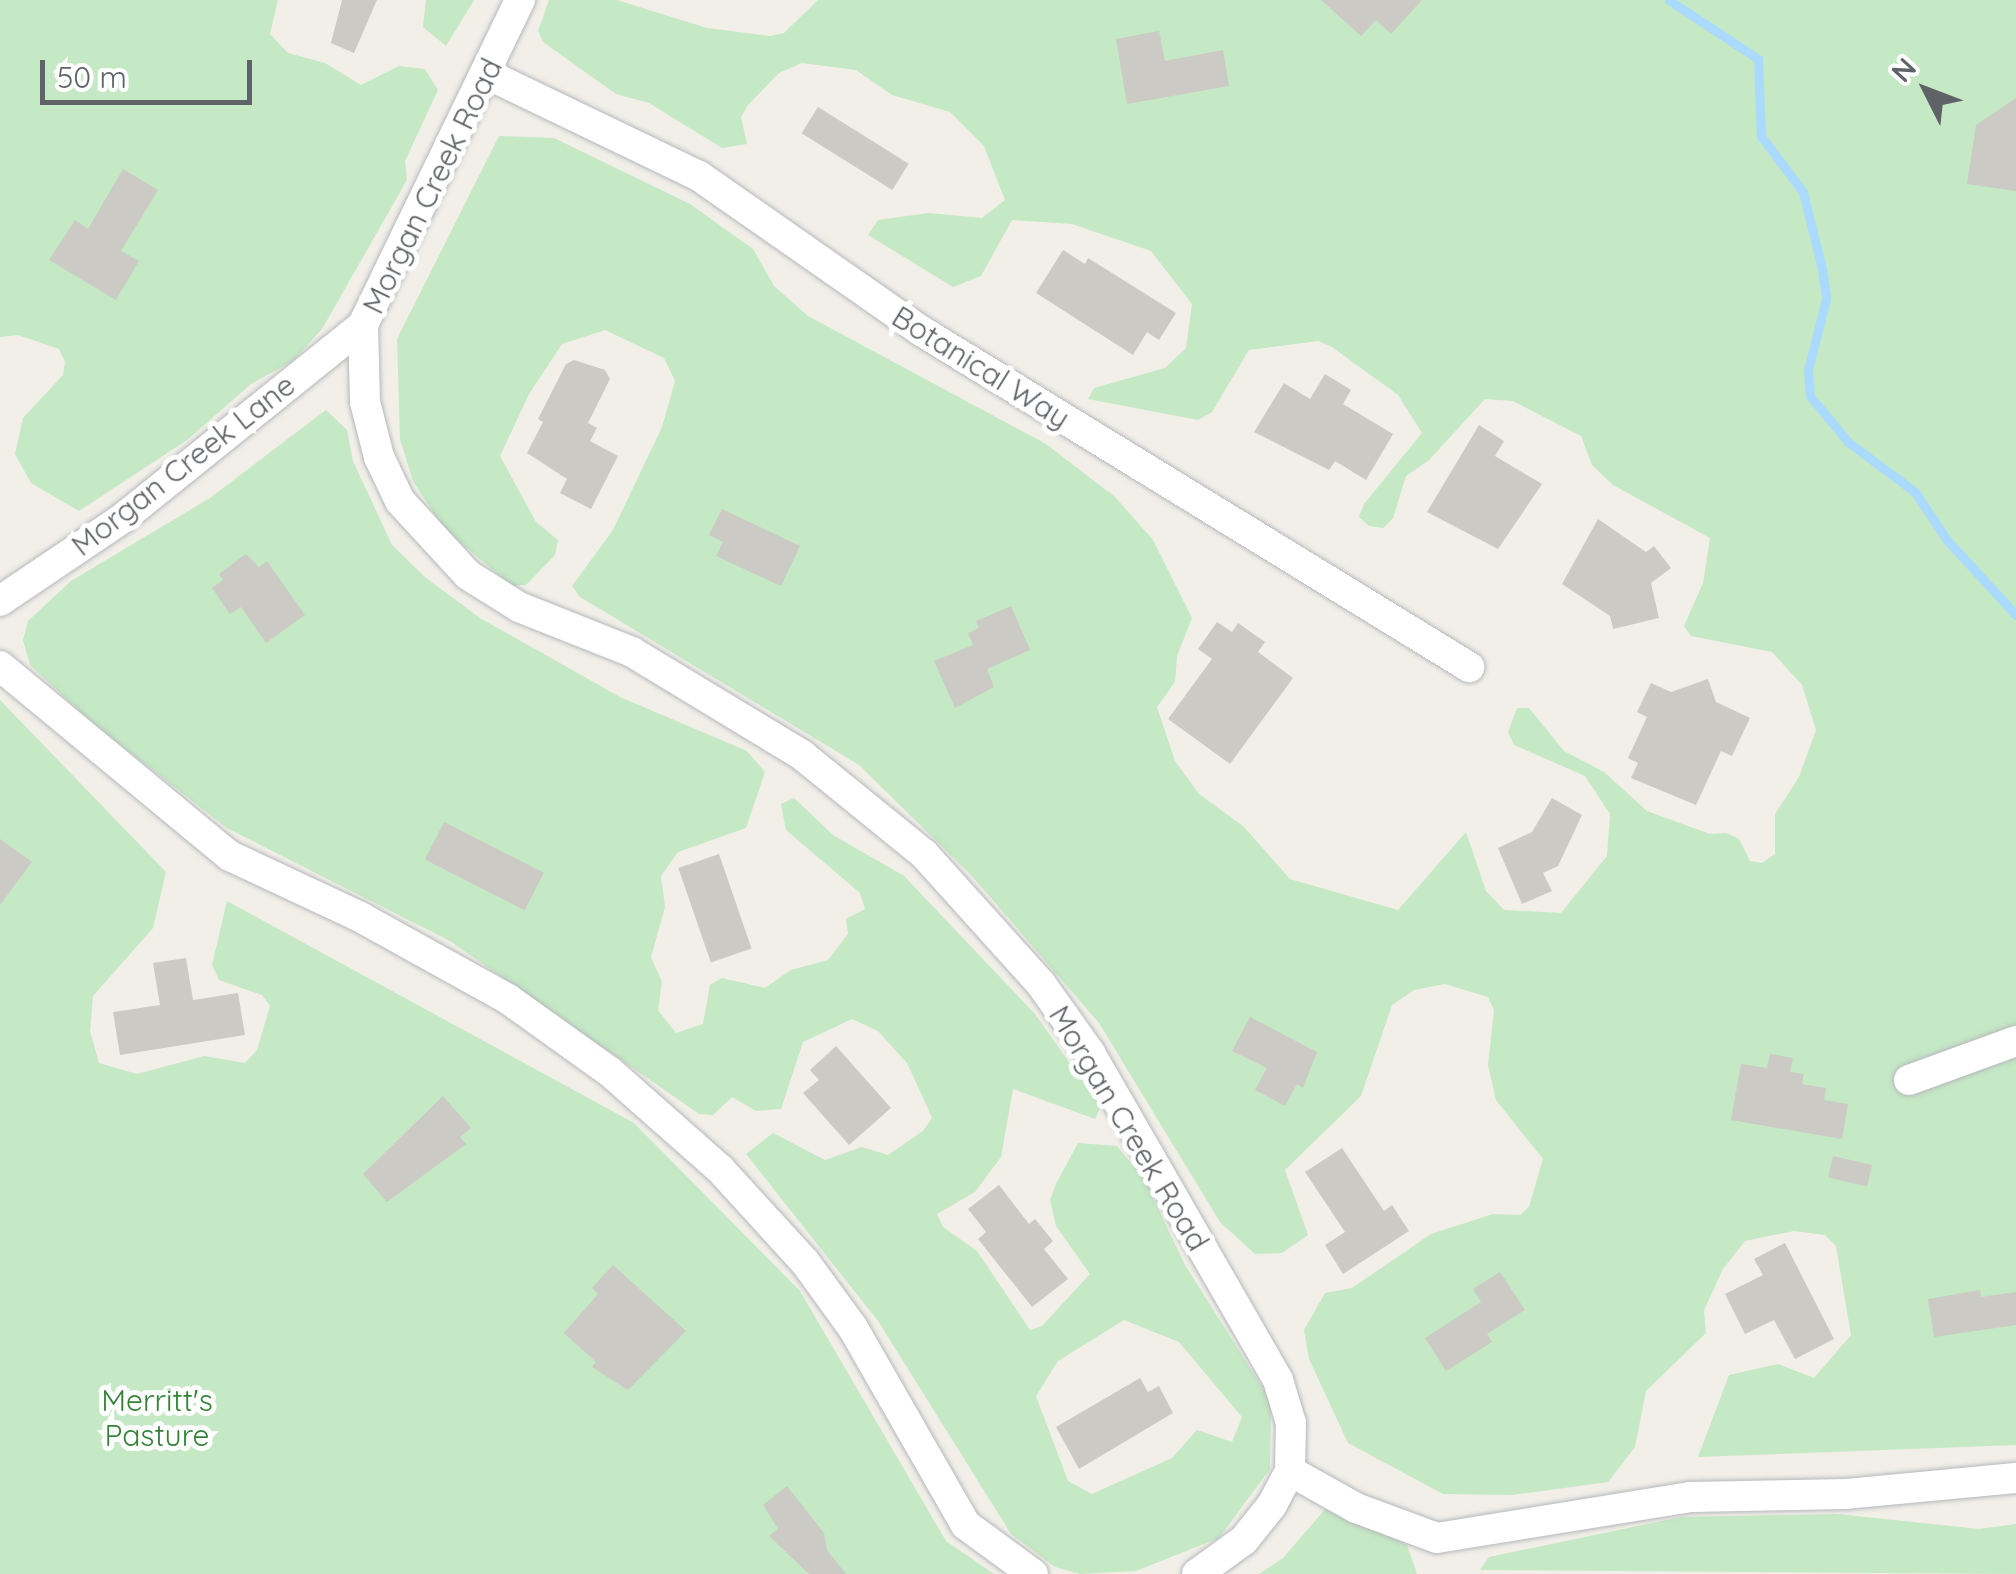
<!DOCTYPE html>
<html>
<head>
<meta charset="utf-8">
<style>
  body { margin:0 }
  #map { position:relative; width:2016px; height:1574px; overflow:hidden; background:#f1efe8; font-family:Quicksand,sans-serif }
  div>[style] { position:absolute }
  [style*='--x'] { left:calc(var(--x)*1px); top:calc(var(--y)*1px); width:calc(var(--w)*1px); rotate:calc(var(--a)*1deg) }
  .green>* { inset:0; background:#c5e8c5 }
  .stream>* { height:9px; margin:-4.5px; padding:0 4.5px; transform-origin:4.5px; border-radius:4.5px; background:#aadaff }
  .building>* { inset:0; background:#cccac5; transform-origin:0 0 }
  .roads { filter:drop-shadow(0 0 2px #b5b8bc) drop-shadow(0 0 2px #b5b8bc) }
  .street>* { height:30px; margin:-15px; padding:0 15px; transform-origin:15px; border-radius:15px; background:#fff }
  span { translate:-50% -50%; white-space:nowrap; text-align:center; line-height:1.15; -webkit-text-stroke:10px #fff; paint-order:stroke }
  .street-label { font-size:30px; color:#5f6368 }
  .park-label { font-size:30px; color:#348238 }
  .north { position:absolute; left:1876px; top:40px; width:100px; height:100px; -webkit-text-stroke:8px #fff; paint-order:stroke; rotate:312deg; font-size:28px; font-weight:700; line-height:40px; text-align:center; color:#5f6368 }
  .north::after { content:''; display:block; margin:auto; width:35px; height:45px; background:#5f6368; clip-path:polygon(50% 0,100% 100%,50% 72%,0 100%) }
  .scale { position:absolute; left:40px; top:60px; width:212px; height:45px; box-sizing:border-box; border:5px solid #5f6368; border-top:0; padding-left:12px; font-size:30px; line-height:35px; white-space:nowrap; color:#5f6368; -webkit-text-stroke:8px #fff; paint-order:stroke }
</style>
</head>
<body>
<div id="map">
  <div class="green">
    <i style="clip-path:polygon(0 0,278px 0,270px 34px,288px 53px,325px 63px,361px 85px,399px 66px,425px 69px,438px 90px,405px 161px,407px 180px,322px 329px,293px 361px,251px 384px,187px 440px,79px 511px,31px 483px,15px 454px,23px 418px,63px 375px,65px 362px,59px 349px,18px 335px,0 337px)"></i>
    <i style="clip-path:polygon(426px 0,474px 0,446px 46px,423px 27px)"></i>
    <i style="clip-path:polygon(549px 0,617px 0,707px 28px,770px 36px,784px 33px,818px 0,2016px 0,2016px 1445px,1698px 1457px,1729px 1375px,1778px 1364px,1814px 1378px,1851px 1335px,1836px 1246px,1825px 1235px,1794px 1231px,1745px 1241px,1723px 1269px,1704px 1310px,1706px 1333px,1646px 1391px,1635px 1447px,1608px 1482px,1512px 1495px,1443px 1494px,1348px 1443px,1309px 1359px,1304px 1330px,1325px 1293px,1352px 1288px,1431px 1234px,1493px 1214px,1520px 1215px,1529px 1207px,1543px 1159px,1496px 1100px,1488px 1065px,1494px 1010px,1488px 997px,1445px 984px,1414px 990px,1392px 1005px,1361px 1096px,1285px 1170px,1308px 1235px,1282px 1253px,1255px 1254px,1220px 1222px,1099px 1023px,972px 876px,859px 765px,580px 597px,572px 586px,613px 530px,662px 427px,675px 381px,664px 358px,605px 330px,562px 344px,529px 394px,500px 456px,536px 522px,558px 540px,555px 555px,526px 585px,512px 586px,444px 529px,413px 481px,400px 439px,397px 339px,499px 136px,554px 138px,690px 204px,753px 249px,774px 286px,808px 316px,1046px 444px,1115px 497px,1153px 540px,1192px 618px,1177px 656px,1175px 682px,1157px 707px,1175px 761px,1199px 794px,1243px 826px,1290px 879px,1398px 910px,1466px 832px,1486px 891px,1504px 910px,1561px 913px,1607px 856px,1610px 814px,1585px 776px,1514px 745px,1508px 732px,1517px 708px,1529px 708px,1564px 751px,1604px 772px,1647px 811px,1710px 834px,1726px 833px,1739px 839px,1750px 861px,1762px 863px,1775px 854px,1775px 814px,1799px 777px,1816px 730px,1802px 685px,1772px 652px,1691px 636px,1684px 626px,1703px 583px,1710px 538px,1613px 485px,1592px 465px,1581px 436px,1513px 401px,1485px 399px,1429px 460px,1406px 476px,1393px 518px,1383px 528px,1369px 526px,1359px 517px,1364px 504px,1422px 433px,1398px 395px,1332px 347px,1318px 341px,1249px 350px,1212px 412px,1198px 420px,1088px 399px,1094px 388px,1165px 368px,1186px 348px,1192px 304px,1151px 251px,1072px 224px,1012px 220px,981px 276px,953px 287px,868px 235px,878px 220px,929px 213px,982px 218px,1005px 200px,984px 146px,950px 112px,892px 95px,856px 70px,802px 63px,779px 73px,748px 105px,741px 117px,747px 144px,722px 148px,649px 103px,616px 94px,543px 42px,538px 31px)"></i>
    <i style="clip-path:polygon(evenodd,326px 410px,347px 430px,353px 461px,392px 545px,426px 578px,480px 618px,620px 697px,747px 751px,765px 772px,746px 828px,678px 852px,661px 876px,665px 907px,651px 957px,662px 982px,658px 1010px,676px 1033px,703px 1024px,710px 985px,722px 978px,765px 988px,791px 970px,828px 960px,848px 934px,846px 919px,865px 909px,860px 893px,786px 830px,781px 804px,794px 798px,833px 835px,904px 876px,1035px 1014px,1101px 1107px,1095px 1119px,1013px 1089px,1001px 1157px,975px 1192px,937px 1214px,943px 1227px,977px 1251px,1030px 1330px,1042px 1326px,1090px 1274px,1056px 1226px,1050px 1200px,1056px 1184px,1078px 1143px,1117px 1146px,1144px 1179px,1185px 1265px,1271px 1401px,1270px 1469px,1219px 1538px,1136px 1571px,1080px 1574px,1055px 1567px,1011px 1534px,878px 1321px,746px 1154px,773px 1133px,825px 1160px,862px 1147px,888px 1155px,923px 1131px,932px 1118px,925px 1102px,907px 1063px,878px 1031px,852px 1019px,803px 1042px,781px 1109px,756px 1111px,732px 1097px,713px 1115px,699px 1114px,450px 941px,227px 828px,91px 722px,30px 665px,23px 640px,28px 621px,71px 581px,210px 498px,326px 410px,1124px 1320px,1179px 1342px,1242px 1417px,1232px 1442px,1197px 1430px,1172px 1458px,1092px 1494px,1068px 1481px,1036px 1396px,1058px 1361px,1124px 1320px)"></i>
    <i style="clip-path:polygon(0 700px,166px 872px,153px 928px,93px 996px,90px 1031px,99px 1063px,137px 1074px,204px 1056px,245px 1063px,257px 1050px,270px 1006px,262px 995px,219px 980px,212px 965px,227px 901px,634px 1123px,800px 1291px,946px 1541px,994px 1574px,0 1574px)"></i>
    <i style="clip-path:polygon(1327px 1507px,1407px 1545px,1417px 1574px,1259px 1574px,1283px 1558px)"></i>
    <i style="clip-path:polygon(1837px 1514px,1979px 1529px,2016px 1524px,2016px 1574px,1480px 1570px,1489px 1557px,1681px 1517px)"></i>
  </div>
  <div class="stream">
    <i style="--x:1669;--y:0;--w:107;--a:33.5"></i>
    <i style="--x:1758;--y:59;--w:77;--a:87.8"></i>
    <i style="--x:1761;--y:136;--w:70;--a:53.1"></i>
    <i style="--x:1803;--y:192;--w:79;--a:76.1"></i>
    <i style="--x:1822;--y:269;--w:30;--a:82"></i>
    <i style="--x:1826;--y:299;--w:73;--a:104.2"></i>
    <i style="--x:1808;--y:370;--w:26;--a:86"></i>
    <i style="--x:1810;--y:396;--w:60;--a:50.4"></i>
    <i style="--x:1848;--y:442;--w:84;--a:36.7"></i>
    <i style="--x:1915;--y:492;--w:58;--a:56.3"></i>
    <i style="--x:1947;--y:540;--w:102;--a:47.4"></i>
  </div>
  <div class="building">
    <i style="clip-path:polygon(342px 0,377px 0,354px 53px,331px 43px)"></i>
    <i style="clip-path:polygon(1321px 0,1422px 0,1391px 34px,1376px 20px,1361px 36px)"></i>
    <i style="clip-path:polygon(1159px 31px,1165px 61px,1223px 50px,1229px 86px,1127px 104px,1116px 39px)"></i>
    <i style="clip-path:polygon(2016px 98px,2016px 191px,1967px 184px,1976px 125px)"></i>
    <i style="left:818px;top:107px;width:107px;height:31px;rotate:32deg"></i>
    <i style="clip-path:polygon(123px 169px,158px 190px,121px 251px,139px 261px,116px 300px,49px 260px,75px 220px,88px 229px)"></i>
    <i style="clip-path:polygon(1063px 250px,1085px 264px,1088px 258px,1176px 313px,1159px 340px,1147px 332px,1133px 355px,1036px 293px)"></i>
    <i style="clip-path:polygon(574px 360px,605px 370px,610px 379px,588px 423px,597px 428px,590px 441px,618px 456px,591px 509px,560px 493px,567px 479px,527px 453px,543px 422px,538px 419px,566px 364px)"></i>
    <i style="clip-path:polygon(1325px 374px,1351px 390px,1343px 404px,1393px 434px,1366px 480px,1335px 461px,1329px 470px,1254px 432px,1284px 383px,1310px 399px)"></i>
    <i style="clip-path:polygon(1479px 425px,1504px 441px,1495px 456px,1542px 484px,1498px 549px,1427px 512px)"></i>
    <i style="clip-path:polygon(722px 509px,800px 546px,781px 586px,716px 556px,723px 542px,709px 535px)"></i>
    <i style="clip-path:polygon(1598px 519px,1646px 552px,1654px 546px,1671px 568px,1651px 583px,1659px 618px,1613px 629px,1610px 616px,1562px 584px)"></i>
    <i style="clip-path:polygon(246px 554px,259px 567px,267px 561px,305px 615px,266px 643px,241px 607px,230px 614px,212px 588px,223px 580px,219px 574px)"></i>
    <i style="clip-path:polygon(1011px 606px,1030px 650px,987px 669px,994px 687px,955px 708px,934px 661px,973px 645px,968px 633px,979px 628px,976px 621px)"></i>
    <i style="clip-path:polygon(1217px 622px,1232px 632px,1238px 623px,1265px 642px,1258px 652px,1293px 678px,1230px 764px,1168px 719px,1212px 659px,1198px 649px)"></i>
    <i style="clip-path:polygon(1708px 679px,1716px 702px,1750px 718px,1732px 756px,1721px 751px,1696px 805px,1631px 778px,1638px 763px,1628px 758px,1647px 717px,1637px 712px,1651px 683px,1671px 692px)"></i>
    <i style="clip-path:polygon(1552px 798px,1582px 815px,1558px 866px,1543px 873px,1552px 891px,1522px 904px,1498px 848px,1532px 832px)"></i>
    <i style="left:444px;top:822px;width:112px;height:42px;rotate:27deg"></i>
    <i style="clip-path:polygon(0 839px,32px 862px,0 905px)"></i>
    <i style="left:719px;top:854px;width:100px;height:43px;rotate:71deg"></i>
    <i style="clip-path:polygon(186px 958px,193px 1000px,238px 993px,245px 1035px,120px 1055px,113px 1012px,160px 1005px,153px 963px)"></i>
    <i style="clip-path:polygon(1250px 1017px,1317px 1052px,1303px 1088px,1297px 1084px,1285px 1106px,1255px 1090px,1267px 1068px,1232px 1051px)"></i>
    <i style="clip-path:polygon(836px 1046px,891px 1108px,849px 1145px,803px 1093px,819px 1080px,810px 1070px)"></i>
    <i style="clip-path:polygon(1770px 1054px,1793px 1058px,1790px 1072px,1804px 1074px,1802px 1084px,1826px 1088px,1824px 1100px,1848px 1104px,1842px 1139px,1731px 1120px,1741px 1064px,1767px 1068px)"></i>
    <i style="clip-path:polygon(443px 1096px,471px 1128px,460px 1137px,466px 1144px,387px 1202px,363px 1174px)"></i>
    <i style="clip-path:polygon(1342px 1148px,1384px 1211px,1392px 1205px,1409px 1231px,1343px 1274px,1325px 1245px,1345px 1232px,1305px 1172px)"></i>
    <i style="left:1833px;top:1156px;width:40px;height:22px;rotate:13deg"></i>
    <i style="clip-path:polygon(999px 1185px,1029px 1224px,1035px 1219px,1053px 1241px,1044px 1249px,1068px 1279px,1032px 1307px,978px 1239px,986px 1232px,968px 1209px)"></i>
    <i style="clip-path:polygon(1785px 1243px,1834px 1339px,1795px 1359px,1774px 1320px,1745px 1334px,1725px 1294px,1763px 1275px,1754px 1259px)"></i>
    <i style="clip-path:polygon(613px 1265px,686px 1331px,628px 1390px,592px 1367px,596px 1362px,564px 1333px,598px 1294px,592px 1288px)"></i>
    <i style="clip-path:polygon(1500px 1272px,1525px 1310px,1487px 1334px,1492px 1342px,1446px 1371px,1425px 1338px,1481px 1302px,1473px 1289px)"></i>
    <i style="clip-path:polygon(1980px 1290px,1981px 1297px,2016px 1292px,2016px 1325px,1934px 1337px,1928px 1299px)"></i>
    <i style="clip-path:polygon(1140px 1378px,1148px 1392px,1159px 1386px,1173px 1413px,1079px 1469px,1056px 1427px)"></i>
    <i style="clip-path:polygon(787px 1486px,824px 1533px,827px 1550px,846px 1574px,809px 1574px,769px 1536px,778px 1529px,763px 1505px)"></i>
  </div>
  <div class="roads">
    <div class="street">
      <i style="--x:520;--y:0;--w:361;--a:115.8"></i>
      <i style="--x:363;--y:325;--w:77;--a:88.5"></i>
      <i style="--x:365;--y:402;--w:57;--a:75.7"></i>
      <i style="--x:379;--y:457;--w:49;--a:64.5"></i>
      <i style="--x:400;--y:501;--w:100;--a:47.4"></i>
      <i style="--x:468;--y:575;--w:60;--a:32.1"></i>
      <i style="--x:519;--y:607;--w:122;--a:21.7"></i>
      <i style="--x:632;--y:652;--w:199;--a:31.2"></i>
      <i style="--x:802;--y:755;--w:157;--a:39.1"></i>
      <i style="--x:924;--y:854;--w:175;--a:48"></i>
      <i style="--x:1041;--y:984;--w:85;--a:54.6"></i>
      <i style="--x:1090;--y:1053;--w:377;--a:60.1"></i>
      <i style="--x:1278;--y:1380;--w:45;--a:73.2"></i>
      <i style="--x:1291;--y:1423;--w:48;--a:91.2"></i>
      <i style="--x:1290;--y:1471;--w:38;--a:118"></i>
      <i style="--x:1272;--y:1505;--w:45;--a:128.7"></i>
      <i style="--x:1244;--y:1540;--w:58;--a:144.1"></i>
      <i style="--x:489;--y:75;--w:233;--a:25.7"></i>
      <i style="--x:699;--y:176;--w:273;--a:34.9"></i>
      <i style="--x:923;--y:332;--w:641;--a:31.53"></i>
      <i style="--x:0;--y:601;--w:148;--a:-34"></i>
      <i style="--x:123;--y:518;--w:308;--a:-38.8"></i>
      <i style="--x:0;--y:666;--w:298;--a:39.6"></i>
      <i style="--x:230;--y:856;--w:144;--a:25.1"></i>
      <i style="--x:360;--y:917;--w:169;--a:29"></i>
      <i style="--x:508;--y:999;--w:125;--a:35.6"></i>
      <i style="--x:610;--y:1072;--w:147;--a:41.4"></i>
      <i style="--x:720;--y:1169;--w:126;--a:47.6"></i>
      <i style="--x:805;--y:1262;--w:82;--a:54"></i>
      <i style="--x:853;--y:1328;--w:227;--a:60.2"></i>
      <i style="--x:966;--y:1525;--w:83;--a:36.2"></i>
      <i style="--x:1909;--y:1080;--w:114;--a:-20"></i>
      <i style="--x:1290;--y:1471;--w:76;--a:29.3"></i>
      <i style="--x:1356;--y:1508;--w:86;--a:20.3"></i>
      <i style="--x:1437;--y:1538;--w:256;--a:-9.2"></i>
      <i style="--x:1690;--y:1497;--w:156;--a:-1.1"></i>
      <i style="--x:1846;--y:1494;--w:171;--a:-5.4"></i>
    </div>
  </div>
  <div class="street-label">
    <span style="left:432px;top:186px;rotate:-64deg">Morgan Creek Road</span>
    <span style="left:981px;top:367px;rotate:32deg">Botanical Way</span>
    <span style="left:183px;top:465px;rotate:-38deg">Morgan Creek Lane</span>
    <span style="left:1129px;top:1128px;rotate:59deg">Morgan Creek Road</span>
  </div>
  <div class="park-label">
    <span style="left:157px;top:1417px">Merritt's<br>Pasture</span>
  </div>
  <div class="north">N</div>
  <div class="scale">50 m</div>
</div>
</body>
</html>
